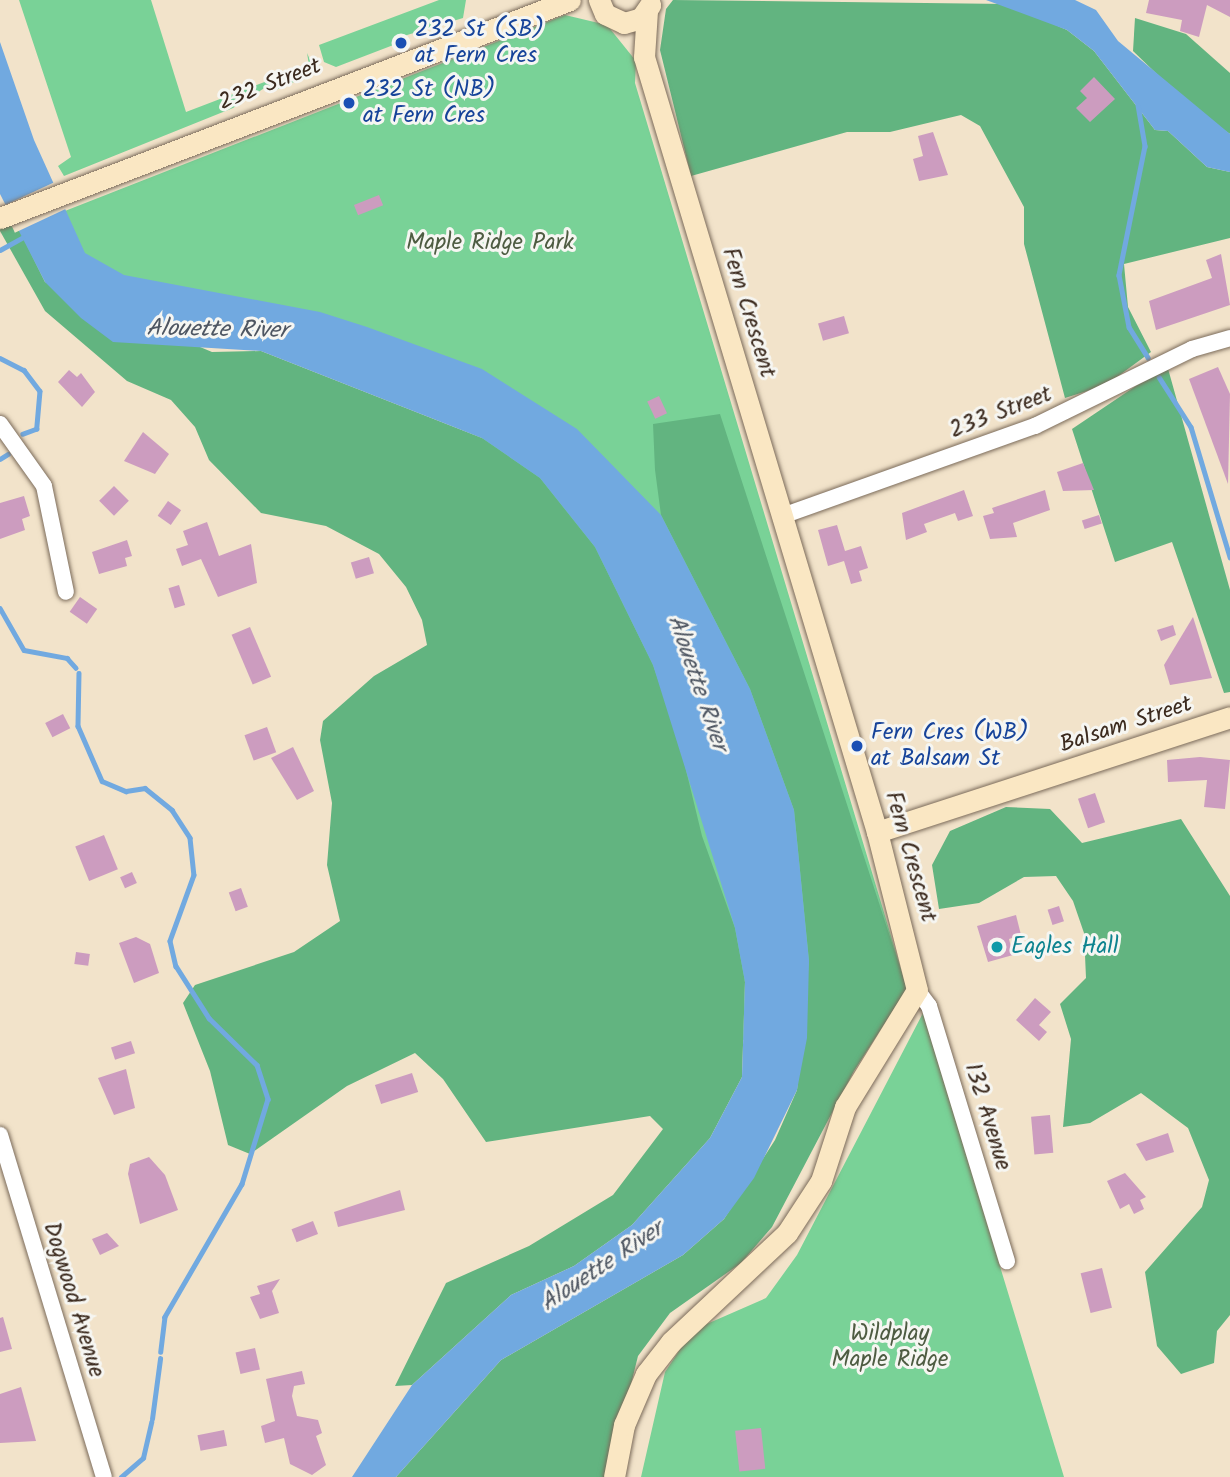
<!DOCTYPE html>
<html>
<head>
<meta charset="utf-8">
<style>
  body { margin:0 }
  #map { position:relative; width:1230px; height:1477px; overflow:hidden; background:#f2e3ca; font-family:Kalam,sans-serif }
  div>[style] { position:absolute }
  [style*='--x'] { left:calc(var(--x)*1px); top:calc(var(--y)*1px); width:calc(var(--w)*1px); rotate:calc(var(--a)*1deg) }
  .green>* { inset:0; background:#79d297 }
  .forest>* { inset:0; background:#62b480 }
  .water>* { inset:0; background:#71a9e0 }
  .pier>* { inset:0; background:#f2e3ca; transform-origin:0 0 }
  .stream>* { height:4.5px; margin:-2.25px; padding:0 2.25px; transform-origin:2.25px; border-radius:2.25px; background:#71a9e0 }
  .building>* { inset:0; background:#cc9cbf; transform-origin:0 0 }
  .roads { filter:drop-shadow(0 0 2px #7b6b5a) drop-shadow(0 0 2px #7b6b5a) }
  .street>* { height:16px; margin:-8px; padding:0 8px; transform-origin:8px; border-radius:8px; background:#fff }
  .secondary>* { height:21px; margin:-10.5px; padding:0 10.5px; transform-origin:10.5px; border-radius:10.5px; background:#fae7c3 }
  .dots>* { width:19px; height:19px; translate:-50% -50%; box-sizing:border-box; border:4px solid #f6f6f2; border-radius:50% }
  span { translate:-50% -50%; white-space:nowrap; text-align:center; line-height:1.15; -webkit-text-stroke:6px #f6f6f2; paint-order:stroke }
  .transit-label { font-size:23px; color:#164399 }
  .left { translate:0 -50%; text-align:left }
  .street-label { font-size:23px; color:#3b2a1e }
  .park-label { font-size:23px; color:#4e5c42 }
  .culture-label { font-size:23px; color:#0d838f }
  .water-label { font-size:24px; color:#4e5662; font-style:italic }
</style>
</head>
<body>
<div id="map">
  <div class="green">
    <i style="clip-path:polygon(19px 0,151px 0,186px 112px,309px 65px,307px 53px,311px 62px,310px 75px,276px 90px,266px 87px,233px 108px,64px 176px,58px 166px,71px 157px)"></i>
    <i style="clip-path:polygon(439px 0,466px 0,463px 18px,394px 39px,396px 44px,336px 67px,324px 62px,319px 45px)"></i>
    <i style="clip-path:polygon(565px 15px,607px 25px,636px 61px,635px 83px,907px 989px,743px 1040px,745px 982px,482px 438px,26px 246px,19px 229px)"></i>
    <i style="clip-path:polygon(923px 1013px,1064px 1477px,641px 1477px,665px 1372px,693px 1330px,766px 1298px,797px 1255px)"></i>
  </div>
  <div class="forest">
    <i style="clip-path:polygon(673px 0,1007px 4px,1067px 30px,1094px 51px,1155px 130px,1168px 131px,1207px 167px,1230px 172px,1230px 238px,1124px 264px,1128px 307px,1151px 352px,1106px 385px,1065px 398px,1024px 244px,1024px 207px,980px 126px,961px 115px,890px 132px,847px 132px,691px 176px,660px 50px,666px 9px)"></i>
    <i style="clip-path:polygon(1135px 18px,1186px 34px,1230px 73px,1230px 134px,1195px 111px,1133px 51px)"></i>
    <i style="clip-path:polygon(12px 215px,45px 282px,212px 352px,261px 351px,482px 438px,540px 478px,595px 547px,653px 665px,678px 737px,702px 836px,735px 928px,745px 982px,742px 1077px,710px 1138px,632px 1225px,574px 1266px,511px 1295px,412px 1385px,395px 1386px,446px 1283px,529px 1246px,613px 1195px,663px 1129px,650px 1116px,486px 1142px,443px 1079px,415px 1053px,347px 1086px,250px 1154px,228px 1145px,210px 1071px,183px 1003px,195px 985px,294px 952px,340px 921px,327px 865px,332px 803px,320px 740px,323px 721px,374px 676px,427px 645px,422px 620px,406px 587px,379px 554px,326px 526px,261px 513px,209px 460px,195px 427px,171px 400px,127px 381px,45px 311px,0 231px,0 220px)"></i>
    <i style="clip-path:polygon(1167px 365px,1230px 590px,1230px 692px,1224px 693px,1172px 542px,1115px 562px,1072px 429px)"></i>
    <i style="clip-path:polygon(720px 414px,907px 989px,854px 1071px,772px 1227px,741px 1263px,670px 1313px,638px 1356px,608px 1477px,396px 1477px,501px 1360px,683px 1255px,724px 1219px,775px 1140px,797px 1090px,809px 961px,794px 810px,750px 689px,661px 515px,655px 470px,653px 424px)"></i>
    <i style="clip-path:polygon(1006px 807px,1050px 809px,1082px 843px,1181px 819px,1230px 896px,1230px 1315px,1217px 1331px,1214px 1363px,1181px 1374px,1157px 1346px,1145px 1272px,1202px 1207px,1209px 1180px,1188px 1128px,1141px 1093px,1090px 1123px,1063px 1127px,1071px 1039px,1060px 1004px,1086px 978px,1084px 933px,1073px 901px,1056px 876px,1024px 877px,979px 903px,939px 909px,932px 865px,950px 831px)"></i>
  </div>
  <div class="water">
    <i style="clip-path:polygon(986px 0,1075px 0,1096px 10px,1118px 41px,1230px 134px,1230px 172px,1207px 167px,1168px 131px,1155px 130px,1094px 51px,1067px 30px)"></i>
    <i style="clip-path:polygon(0 42px,34px 140px,85px 253px,124px 275px,320px 312px,367px 327px,482px 369px,577px 429px,661px 515px,750px 689px,794px 810px,809px 961px,807px 1038px,797px 1090px,754px 1178px,724px 1219px,683px 1255px,501px 1360px,396px 1477px,352px 1477px,412px 1385px,511px 1295px,574px 1266px,632px 1225px,710px 1138px,742px 1077px,745px 982px,735px 928px,653px 665px,595px 547px,540px 478px,482px 438px,261px 351px,113px 342px,81px 318px,45px 282px,0 194px)"></i>
  </div>
  <div class="pier">
    <i style="left:57px;top:181px;width:29px;height:60px;rotate:65deg"></i>
  </div>
  <div class="stream">
    <i style="--x:1138;--y:105;--w:42;--a:80.3"></i>
    <i style="--x:1145;--y:146;--w:132;--a:101.4"></i>
    <i style="--x:1119;--y:275;--w:53;--a:79.1"></i>
    <i style="--x:1129;--y:327;--w:36;--a:58"></i>
    <i style="--x:0;--y:250;--w:25;--a:-29"></i>
    <i style="--x:0;--y:358;--w:27;--a:27"></i>
    <i style="--x:24;--y:370;--w:26;--a:53"></i>
    <i style="--x:40;--y:391;--w:38;--a:95"></i>
    <i style="--x:37;--y:429;--w:15;--a:160"></i>
    <i style="--x:1159;--y:377;--w:59;--a:57.4"></i>
    <i style="--x:1191;--y:427;--w:136;--a:73.3"></i>
    <i style="--x:0;--y:459;--w:9;--a:-32"></i>
    <i style="--x:0;--y:608;--w:48;--a:60.3"></i>
    <i style="--x:24;--y:650;--w:44;--a:10.5"></i>
    <i style="--x:67;--y:658;--w:13;--a:48"></i>
    <i style="--x:79;--y:673;--w:53;--a:91.1"></i>
    <i style="--x:78;--y:726;--w:60;--a:66.4"></i>
    <i style="--x:102;--y:781;--w:26;--a:23"></i>
    <i style="--x:126;--y:791;--w:19;--a:-9"></i>
    <i style="--x:145;--y:788;--w:35;--a:39"></i>
    <i style="--x:172;--y:810;--w:33;--a:57"></i>
    <i style="--x:190;--y:838;--w:37;--a:84"></i>
    <i style="--x:194;--y:875;--w:70;--a:110"></i>
    <i style="--x:170;--y:941;--w:26;--a:77"></i>
    <i style="--x:176;--y:966;--w:62;--a:57.6"></i>
    <i style="--x:209;--y:1018;--w:67;--a:44.4"></i>
    <i style="--x:257;--y:1065;--w:36;--a:72"></i>
    <i style="--x:268;--y:1099;--w:89;--a:107"></i>
    <i style="--x:242;--y:1184;--w:154;--a:120.1"></i>
    <i style="--x:165;--y:1317;--w:35;--a:97"></i>
    <i style="--x:152;--y:1419;--w:61;--a:-82.4"></i>
    <i style="--x:121;--y:1477;--w:29;--a:-41"></i>
    <i style="--x:143;--y:1458;--w:37;--a:-77"></i>
  </div>
  <div class="building">
    <i style="clip-path:polygon(1149px 0,1230px 0,1230px 17px,1207px 5px,1199px 37px,1180px 31px,1182px 20px,1146px 13px)"></i>
    <i style="clip-path:polygon(1094px 77px,1115px 99px,1090px 122px,1076px 108px,1087px 98px,1080px 91px)"></i>
    <i style="clip-path:polygon(933px 132px,948px 175px,919px 181px,913px 159px,923px 156px,918px 136px)"></i>
    <i style="left:379px;top:195px;width:11px;height:27px;rotate:68deg"></i>
    <i style="clip-path:polygon(1221px 254px,1230px 305px,1156px 330px,1149px 301px,1212px 278px,1206px 260px)"></i>
    <i style="left:844px;top:316px;width:18px;height:27px;rotate:74deg"></i>
    <i style="clip-path:polygon(1218px 367px,1230px 394px,1228px 484px,1189px 379px)"></i>
    <i style="clip-path:polygon(69px 370px,77px 377px,81px 373px,95px 392px,82px 407px,58px 382px)"></i>
    <i style="left:659px;top:396px;width:19px;height:13px;rotate:65deg"></i>
    <i style="clip-path:polygon(143px 432px,169px 454px,155px 474px,124px 461px)"></i>
    <i style="clip-path:polygon(1083px 463px,1094px 490px,1063px 491px,1057px 472px)"></i>
    <i style="left:114px;top:486px;width:21px;height:21px;rotate:45deg"></i>
    <i style="clip-path:polygon(964px 490px,973px 516px,958px 521px,955px 513px,924px 524px,927px 532px,906px 540px,902px 513px)"></i>
    <i style="clip-path:polygon(1045px 490px,1050px 510px,1013px 523px,1017px 537px,990px 539px,983px 516px,994px 513px,992px 508px)"></i>
    <i style="clip-path:polygon(24px 496px,30px 516px,22px 519px,25px 530px,0 539px,0 503px)"></i>
    <i style="left:168px;top:501px;width:16px;height:18px;rotate:35deg"></i>
    <i style="left:1099px;top:515px;width:9px;height:18px;rotate:72deg"></i>
    <i style="clip-path:polygon(207px 522px,219px 556px,251px 544px,257px 583px,218px 597px,201px 559px,182px 566px,176px 549px,188px 545px,183px 531px)"></i>
    <i style="clip-path:polygon(837px 525px,845px 551px,861px 546px,868px 568px,859px 571px,862px 581px,851px 584px,844px 561px,828px 566px,818px 530px)"></i>
    <i style="clip-path:polygon(127px 540px,132px 556px,125px 558px,127px 566px,99px 574px,92px 552px)"></i>
    <i style="left:369px;top:557px;width:17px;height:19px;rotate:73deg"></i>
    <i style="left:179px;top:585px;width:21px;height:11px;rotate:73deg"></i>
    <i style="left:80px;top:597px;width:21px;height:18px;rotate:35deg"></i>
    <i style="clip-path:polygon(1193px 617px,1212px 678px,1170px 685px,1164px 665px)"></i>
    <i style="clip-path:polygon(1173px 625px,1176px 635px,1161px 641px,1157px 630px)"></i>
    <i style="left:250px;top:627px;width:54px;height:20px;rotate:67deg"></i>
    <i style="left:63px;top:714px;width:16px;height:20px;rotate:63deg"></i>
    <i style="left:267px;top:727px;width:27px;height:24px;rotate:70deg"></i>
    <i style="clip-path:polygon(293px 747px,314px 791px,297px 800px,271px 758px)"></i>
    <i style="clip-path:polygon(1200px 757px,1230px 760px,1225px 809px,1204px 807px,1207px 780px,1168px 782px,1167px 760px)"></i>
    <i style="left:1095px;top:793px;width:31px;height:18px;rotate:71deg"></i>
    <i style="left:104px;top:835px;width:37px;height:31px;rotate:68deg"></i>
    <i style="left:132px;top:872px;width:12px;height:13px;rotate:66deg"></i>
    <i style="left:241px;top:888px;width:20px;height:13px;rotate:70deg"></i>
    <i style="left:1059px;top:906px;width:16px;height:12px;rotate:72deg"></i>
    <i style="clip-path:polygon(1016px 915px,1021px 935px,1009px 939px,1013px 955px,988px 962px,977px 926px)"></i>
    <i style="clip-path:polygon(136px 937px,150px 944px,159px 973px,134px 983px,119px 943px)"></i>
    <i style="left:76px;top:952px;width:14px;height:12px;rotate:8deg"></i>
    <i style="clip-path:polygon(1035px 998px,1051px 1012px,1039px 1025px,1047px 1032px,1039px 1041px,1016px 1020px)"></i>
    <i style="left:131px;top:1041px;width:13px;height:21px;rotate:72deg"></i>
    <i style="clip-path:polygon(126px 1069px,135px 1108px,114px 1115px,98px 1078px)"></i>
    <i style="left:412px;top:1073px;width:20px;height:39px;rotate:72deg"></i>
    <i style="left:1050px;top:1115px;width:38px;height:19px;rotate:85deg"></i>
    <i style="clip-path:polygon(1168px 1133px,1174px 1152px,1146px 1161px,1136px 1144px)"></i>
    <i style="clip-path:polygon(149px 1157px,165px 1175px,178px 1210px,140px 1224px,128px 1174px,130px 1164px)"></i>
    <i style="clip-path:polygon(1125px 1173px,1146px 1197px,1140px 1200px,1144px 1209px,1134px 1214px,1129px 1204px,1120px 1209px,1107px 1181px)"></i>
    <i style="clip-path:polygon(400px 1190px,405px 1210px,338px 1227px,334px 1212px)"></i>
    <i style="left:313px;top:1221px;width:14px;height:23px;rotate:69deg"></i>
    <i style="clip-path:polygon(107px 1233px,119px 1246px,100px 1255px,92px 1239px)"></i>
    <i style="left:1102px;top:1268px;width:41px;height:22px;rotate:76deg"></i>
    <i style="clip-path:polygon(280px 1279px,272px 1291px,279px 1313px,260px 1319px,250px 1297px,260px 1294px,257px 1286px)"></i>
    <i style="clip-path:polygon(3px 1317px,12px 1349px,0 1352px,0 1318px)"></i>
    <i style="left:255px;top:1348px;width:22px;height:20px;rotate:77deg"></i>
    <i style="clip-path:polygon(302px 1371px,305px 1384px,294px 1386px,292px 1396px,297px 1416px,318px 1420px,322px 1433px,316px 1436px,326px 1465px,312px 1475px,290px 1464px,284px 1438px,265px 1443px,261px 1426px,275px 1421px,266px 1379px)"></i>
    <i style="clip-path:polygon(21px 1387px,36px 1441px,0 1443px,0 1394px)"></i>
    <i style="left:761px;top:1428px;width:41px;height:26px;rotate:84deg"></i>
    <i style="left:224px;top:1430px;width:16px;height:27px;rotate:79deg"></i>
  </div>
  <div class="roads">
    <div class="street">
      <i style="--x:0;--y:424;--w:76;--a:54.6"></i>
      <i style="--x:44;--y:486;--w:108;--a:78.3"></i>
      <i style="--x:782;--y:516;--w:269;--a:-19.6"></i>
      <i style="--x:1035;--y:426;--w:175;--a:-26.1"></i>
      <i style="--x:1192;--y:349;--w:40;--a:-16"></i>
      <i style="--x:917;--y:990;--w:20;--a:53"></i>
      <i style="--x:929;--y:1006;--w:267;--a:73"></i>
      <i style="--x:0;--y:1135;--w:357;--a:73.1"></i>
    </div>
    <div class="secondary">
      <i style="--x:599;--y:0;--w:15;--a:67"></i>
      <i style="--x:605;--y:14;--w:21;--a:25"></i>
      <i style="--x:624;--y:23;--w:18;--a:-16"></i>
      <i style="--x:641;--y:18;--w:16;--a:-55"></i>
      <i style="--x:0;--y:218;--w:610;--a:-20.93"></i>
      <i style="--x:877;--y:832;--w:371;--a:-18"></i>
      <i style="--x:614;--y:1477;--w:53;--a:-79.1"></i>
      <i style="--x:624;--y:1425;--w:56;--a:-66.7"></i>
      <i style="--x:646;--y:1374;--w:41;--a:-52"></i>
      <i style="--x:671;--y:1342;--w:159;--a:-43.2"></i>
      <i style="--x:787;--y:1233;--w:62;--a:-56.8"></i>
      <i style="--x:821;--y:1181;--w:78;--a:-72"></i>
      <i style="--x:845;--y:1107;--w:137;--a:-58.4"></i>
      <i style="--x:917;--y:990;--w:163;--a:-104.2"></i>
      <i style="--x:877;--y:832;--w:809;--a:-106.73"></i>
      <i style="--x:644;--y:57;--w:46;--a:-86.3"></i>
    </div>
  </div>
  <div class="dots">
    <i style="left:401px;top:43px;background:#1a4fb4"></i>
    <i style="left:349px;top:103px;background:#1a4fb4"></i>
    <i style="left:857px;top:746px;background:#1a4fb4"></i>
    <i style="left:997px;top:947px;background:#0f9aa8"></i>
  </div>
  <div class="transit-label">
    <span class="left" style="left:415px;top:43px">232 St (SB)<br>at Fern Cres</span>
    <span class="left" style="left:363px;top:103px">232 St (NB)<br>at Fern Cres</span>
    <span class="left" style="left:871px;top:746px">Fern Cres (WB)<br>at Balsam St</span>
  </div>
  <div class="street-label">
    <span style="left:270px;top:85px;rotate:-21deg">232 Street</span>
    <span style="left:748px;top:313px;rotate:73deg">Fern Crescent</span>
    <span style="left:1001px;top:413px;rotate:-21deg">233 Street</span>
    <span style="left:1126px;top:725px;rotate:-18deg">Balsam Street</span>
    <span style="left:910px;top:857px;rotate:74deg">Fern Crescent</span>
    <span style="left:987px;top:1117px;rotate:73deg">132 Avenue</span>
    <span style="left:73px;top:1300px;rotate:73deg">Dogwood Avenue</span>
  </div>
  <div class="park-label">
    <span style="left:490px;top:243px">Maple Ridge Park</span>
    <span style="left:890px;top:1347px">Wildplay<br>Maple Ridge</span>
  </div>
  <div class="culture-label">
    <span class="left" style="left:1011px;top:947px">Eagles Hall</span>
  </div>
  <div class="water-label">
    <span style="left:217px;top:330px;rotate:1deg">Alouette River</span>
    <span style="left:697px;top:683px;rotate:71deg">Alouette River</span>
    <span style="left:602px;top:1267px;rotate:-34deg">Alouette River</span>
  </div>
</div>
</body>
</html>
